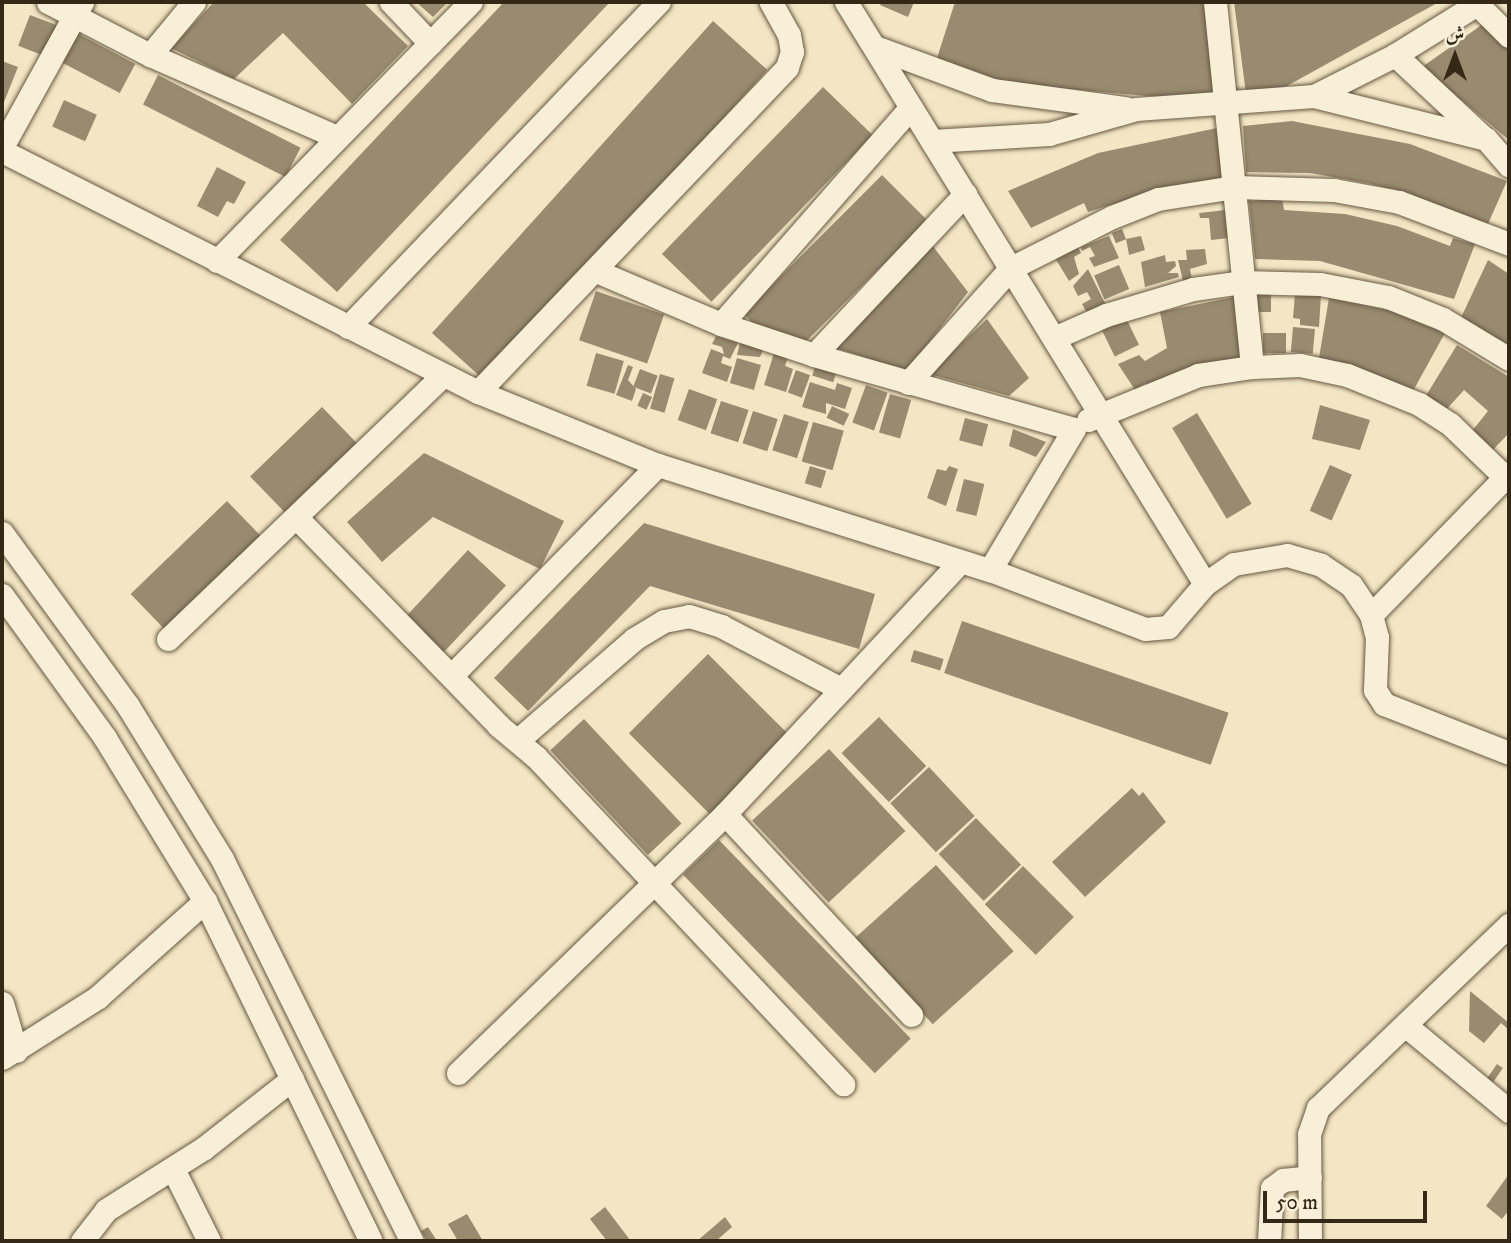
<!DOCTYPE html>
<html>
<head>
<meta charset="utf-8">
<style>
  body { margin:0 }
  #map { position:relative; width:1511px; height:1243px; overflow:hidden; background:#f4e6c4; font-family:"IM FELL DW Pica",Amiri,serif }
  div>[style] { position:absolute }
  [style*='--x'] { left:calc(var(--x)*1px); top:calc(var(--y)*1px); width:calc(var(--w)*1px); rotate:calc(var(--a)*1deg) }
  .building>* { inset:0; background:#998b70; transform-origin:0 0 }
  .roads { filter:drop-shadow(0 0 2px #665842) drop-shadow(0 0 2px #665842) }
  .street>* { height:23px; margin:-11.5px; padding:0 11.5px; transform-origin:11.5px; border-radius:11.5px; background:#f8efd9 }
  span { translate:-50% -50%; white-space:nowrap; text-align:center; line-height:1.15; -webkit-text-stroke:5px #f8efd9; paint-order:stroke }
  .frame { position:absolute; inset:0; border:4px solid #362816; pointer-events:none }
  .north { position:absolute; left:1420px; top:21px; width:70px; height:70px; -webkit-text-stroke:5px #f8efd9; paint-order:stroke; rotate:0deg; font-size:19px; font-weight:700; line-height:28px; text-align:center; color:#362816 }
  .north::after { content:''; display:block; margin:auto; width:24px; height:32px; background:#362816; clip-path:polygon(50% 0,100% 100%,50% 72%,0 100%) }
  .scale { position:absolute; left:1263px; top:1191px; width:164px; height:32px; box-sizing:border-box; border:4px solid #362816; border-top:0; padding-left:9px; font-size:21px; line-height:24px; white-space:nowrap; color:#362816; -webkit-text-stroke:5px #f8efd9; paint-order:stroke }
</style>
</head>
<body>
<div id="map">
  <div class="building">
    <i style="clip-path:polygon(214px 2px,363px 2px,408px 46px,352px 104px,283px 33px,234px 79px,171px 48px)"></i>
    <i style="clip-path:polygon(416px 2px,448px 2px,433px 17px)"></i>
    <i style="clip-path:polygon(504px 2px,610px 2px,337px 292px,280px 240px)"></i>
    <i style="clip-path:polygon(882px 2px,914px 2px,908px 17px,880px 5px)"></i>
    <i style="clip-path:polygon(955px 2px,1204px 2px,1214px 95px,1170px 98px,1011px 84px,937px 58px)"></i>
    <i style="clip-path:polygon(1234px 2px,1439px 2px,1276px 92px,1246px 94px)"></i>
    <i style="left:30px;top:15px;width:31px;height:33px;rotate:21deg"></i>
    <i style="left:713px;top:21px;width:73px;height:420px;rotate:42deg"></i>
    <i style="clip-path:polygon(1483px 24px,1509px 49px,1509px 140px,1422px 67px)"></i>
    <i style="left:77px;top:33px;width:66px;height:33px;rotate:28deg"></i>
    <i style="clip-path:polygon(2px 61px,18px 67px,4px 102px,2px 101px)"></i>
    <i style="left:158px;top:75px;width:160px;height:33px;rotate:27deg"></i>
    <i style="left:823px;top:87px;width:69px;height:232px;rotate:44deg"></i>
    <i style="left:64px;top:100px;width:36px;height:29px;rotate:24deg"></i>
    <i style="clip-path:polygon(1292px 121px,1410px 144px,1507px 181px,1487px 226px,1408px 193px,1367px 183px,1310px 173px,1246px 172px,1243px 126px)"></i>
    <i style="clip-path:polygon(1217px 128px,1225px 177px,1168px 187px,1088px 212px,1084px 203px,1031px 228px,1008px 191px,1098px 153px)"></i>
    <i style="clip-path:polygon(217px 167px,246px 182px,234px 204px,227px 201px,218px 217px,197px 206px)"></i>
    <i style="left:882px;top:175px;width:64px;height:196px;rotate:45deg"></i>
    <i style="clip-path:polygon(1282px 198px,1284px 210px,1345px 214px,1397px 226px,1450px 246px,1453px 238px,1475px 244px,1454px 299px,1320px 261px,1255px 259px,1249px 201px)"></i>
    <i style="clip-path:polygon(1226px 210px,1229px 238px,1211px 240px,1209px 218px,1200px 218px,1199px 213px)"></i>
    <i style="left:1122px;top:229px;width:11px;height:11px;rotate:68deg"></i>
    <i style="clip-path:polygon(1109px 236px,1119px 258px,1094px 267px,1089px 258px,1095px 256px,1090px 247px,1082px 251px,1081px 247px)"></i>
    <i style="clip-path:polygon(1141px 236px,1145px 250px,1129px 255px,1126px 239px)"></i>
    <i style="clip-path:polygon(932px 245px,968px 292px,907px 371px,836px 348px)"></i>
    <i style="clip-path:polygon(1078px 247px,1081px 253px,1074px 257px,1079px 274px,1069px 281px,1055px 258px)"></i>
    <i style="clip-path:polygon(1205px 249px,1207px 264px,1190px 269px,1192px 280px,1183px 281px,1178px 260px,1187px 260px,1186px 250px)"></i>
    <i style="clip-path:polygon(1165px 255px,1166px 262px,1175px 261px,1176px 266px,1168px 273px,1178px 273px,1179px 277px,1145px 287px,1141px 262px)"></i>
    <i style="clip-path:polygon(1488px 260px,1509px 274px,1509px 354px,1459px 322px)"></i>
    <i style="left:1119px;top:265px;width:26px;height:27px;rotate:67deg"></i>
    <i style="clip-path:polygon(1088px 269px,1106px 305px,1087px 313px,1082px 304px,1091px 299px,1087px 292px,1078px 296px,1073px 286px)"></i>
    <i style="left:596px;top:291px;width:72px;height:52px;rotate:19deg"></i>
    <i style="left:1258px;top:294px;width:13px;height:18px"></i>
    <i style="clip-path:polygon(1295px 294px,1321px 295px,1319px 327px,1300px 325px,1300px 319px,1293px 318px)"></i>
    <i style="clip-path:polygon(1234px 297px,1247px 361px,1147px 390px,1146px 383px,1135px 390px,1118px 364px,1139px 355px,1145px 361px,1167px 348px,1160px 312px)"></i>
    <i style="clip-path:polygon(1329px 298px,1392px 311px,1445px 333px,1413px 391px,1319px 358px)"></i>
    <i style="left:1125px;top:316px;width:32px;height:27px;rotate:64deg"></i>
    <i style="clip-path:polygon(987px 319px,1029px 378px,1009px 396px,929px 374px)"></i>
    <i style="left:1293px;top:327px;width:22px;height:25px;rotate:5deg"></i>
    <i style="left:1263px;top:333px;width:23px;height:20px"></i>
    <i style="clip-path:polygon(716px 336px,738px 343px,730px 359px,723px 356px,721px 363px,732px 367px,727px 382px,702px 373px,711px 349px,724px 354px,722px 347px,712px 344px)"></i>
    <i style="clip-path:polygon(740px 343px,763px 350px,760px 357px,737px 355px)"></i>
    <i style="clip-path:polygon(1457px 345px,1509px 377px,1509px 433px,1490px 453px,1468px 436px,1488px 411px,1464px 390px,1445px 411px,1424px 399px)"></i>
    <i style="clip-path:polygon(775px 350px,789px 354px,785px 366px,793px 369px,786px 392px,764px 385px)"></i>
    <i style="left:596px;top:353px;width:29px;height:34px;rotate:16deg"></i>
    <i style="left:737px;top:358px;width:25px;height:26px;rotate:16deg"></i>
    <i style="clip-path:polygon(628px 365px,633px 367px,628px 380px,636px 389px,632px 401px,616px 395px)"></i>
    <i style="left:815px;top:367px;width:22px;height:9px;rotate:18deg"></i>
    <i style="left:640px;top:369px;width:19px;height:19px;rotate:21deg"></i>
    <i style="left:796px;top:370px;width:15px;height:24px;rotate:20deg"></i>
    <i style="left:660px;top:374px;width:15px;height:36px;rotate:16deg"></i>
    <i style="clip-path:polygon(810px 382px,835px 390px,837px 383px,852px 388px,845px 409px,826px 403px,826px 414px,802px 407px)"></i>
    <i style="left:866px;top:385px;width:23px;height:40px;rotate:20deg"></i>
    <i style="left:689px;top:389px;width:30px;height:33px;rotate:20deg"></i>
    <i style="left:643px;top:393px;width:10px;height:14px;rotate:24deg"></i>
    <i style="left:890px;top:394px;width:22px;height:40px;rotate:16deg"></i>
    <i style="left:721px;top:401px;width:29px;height:34px;rotate:18deg"></i>
    <i style="clip-path:polygon(1320px 405px,1370px 420px,1360px 450px,1312px 439px)"></i>
    <i style="left:832px;top:406px;width:19px;height:13px;rotate:25deg"></i>
    <i style="left:322px;top:407px;width:50px;height:100px;rotate:46deg"></i>
    <i style="left:753px;top:411px;width:26px;height:34px;rotate:18deg"></i>
    <i style="left:1197px;top:413px;width:106px;height:29px;rotate:59deg"></i>
    <i style="left:784px;top:414px;width:26px;height:38px;rotate:18deg"></i>
    <i style="left:965px;top:418px;width:24px;height:23px;rotate:15deg"></i>
    <i style="left:813px;top:422px;width:32px;height:41px;rotate:16deg"></i>
    <i style="clip-path:polygon(1013px 429px,1046px 442px,1036px 457px,1009px 446px)"></i>
    <i style="clip-path:polygon(424px 453px,564px 521px,540px 569px,433px 517px,382px 562px,347px 522px)"></i>
    <i style="left:1330px;top:465px;width:24px;height:50px;rotate:24deg"></i>
    <i style="left:810px;top:466px;width:17px;height:18px;rotate:17deg"></i>
    <i style="clip-path:polygon(949px 466px,958px 469px,946px 506px,927px 498px,937px 469px,946px 471px)"></i>
    <i style="left:964px;top:479px;width:21px;height:33px;rotate:14deg"></i>
    <i style="left:227px;top:501px;width:52px;height:134px;rotate:46deg"></i>
    <i style="clip-path:polygon(644px 523px,875px 594px,859px 649px,650px 586px,528px 711px,494px 678px)"></i>
    <i style="left:468px;top:550px;width:52px;height:91px;rotate:43deg"></i>
    <i style="left:962px;top:621px;width:282px;height:55px;rotate:19deg"></i>
    <i style="left:914px;top:650px;width:31px;height:12px;rotate:17deg"></i>
    <i style="left:708px;top:654px;width:115px;height:112px;rotate:45deg"></i>
    <i style="left:879px;top:717px;width:68px;height:52px;rotate:46deg"></i>
    <i style="left:584px;top:719px;width:143px;height:46px;rotate:47deg"></i>
    <i style="left:829px;top:749px;width:112px;height:105px;rotate:47deg"></i>
    <i style="left:929px;top:767px;width:67px;height:53px;rotate:47deg"></i>
    <i style="clip-path:polygon(1132px 788px,1139px 796px,1143px 792px,1166px 822px,1085px 897px,1052px 862px)"></i>
    <i style="left:976px;top:818px;width:65px;height:52px;rotate:46deg"></i>
    <i style="left:719px;top:840px;width:276px;height:50px;rotate:46deg"></i>
    <i style="left:936px;top:865px;width:116px;height:109px;rotate:48deg"></i>
    <i style="left:1023px;top:866px;width:72px;height:54px;rotate:45deg"></i>
    <i style="clip-path:polygon(1470px 991px,1509px 1023px,1509px 1030px,1501px 1023px,1484px 1043px,1469px 1031px)"></i>
    <i style="left:1497px;top:1064px;width:7px;height:17px;rotate:34deg"></i>
    <i style="clip-path:polygon(1509px 1174px,1509px 1210px,1502px 1219px,1486px 1206px)"></i>
    <i style="clip-path:polygon(605px 1207px,630px 1240px,629px 1241px,607px 1241px,590px 1219px)"></i>
    <i style="clip-path:polygon(467px 1214px,483px 1241px,458px 1241px,448px 1224px)"></i>
    <i style="clip-path:polygon(725px 1217px,732px 1227px,716px 1241px,697px 1241px)"></i>
    <i style="clip-path:polygon(428px 1227px,437px 1241px,427px 1241px,421px 1231px)"></i>
  </div>
  <div class="roads">
    <div class="street">
      <i style="--x:48;--y:2;--w:115;--a:27.5"></i>
      <i style="--x:150;--y:55;--w:204;--a:23.7"></i>
      <i style="--x:391;--y:2;--w:57;--a:46.4"></i>
      <i style="--x:846;--y:2;--w:684;--a:58.33"></i>
      <i style="--x:1215;--y:2;--w:367;--a:84.2"></i>
      <i style="--x:1477;--y:4;--w:45;--a:45"></i>
      <i style="--x:875;--y:47;--w:125;--a:20.2"></i>
      <i style="--x:992;--y:90;--w:135;--a:7.7"></i>
      <i style="--x:150;--y:55;--w:69;--a:-50.3"></i>
      <i style="--x:1395;--y:55;--w:119;--a:43"></i>
      <i style="--x:1314;--y:96;--w:91;--a:-26.8"></i>
      <i style="--x:1395;--y:55;--w:100;--a:-31.9"></i>
      <i style="--x:932;--y:141;--w:117;--a:-3.4"></i>
      <i style="--x:1049;--y:134;--w:91;--a:-16"></i>
      <i style="--x:1136;--y:109;--w:178;--a:-4.2"></i>
      <i style="--x:1314;--y:96;--w:177;--a:14"></i>
      <i style="--x:1486;--y:139;--w:35;--a:49"></i>
      <i style="--x:2;--y:147;--w:166;--a:-61.1"></i>
      <i style="--x:2;--y:151;--w:534;--a:26.85"></i>
      <i style="--x:478;--y:392;--w:194;--a:22.1"></i>
      <i style="--x:658;--y:465;--w:348;--a:17.6"></i>
      <i style="--x:990;--y:570;--w:166;--a:20.8"></i>
      <i style="--x:1145;--y:629;--w:23;--a:-5"></i>
      <i style="--x:1168;--y:627;--w:57;--a:-49.3"></i>
      <i style="--x:1205;--y:584;--w:35;--a:-35"></i>
      <i style="--x:1234;--y:564;--w:54;--a:-9.6"></i>
      <i style="--x:1287;--y:555;--w:35;--a:16"></i>
      <i style="--x:1321;--y:565;--w:36;--a:34"></i>
      <i style="--x:1351;--y:585;--w:36;--a:56"></i>
      <i style="--x:1371;--y:615;--w:23;--a:75"></i>
      <i style="--x:1377;--y:637;--w:53;--a:92.2"></i>
      <i style="--x:1375;--y:690;--w:17;--a:57"></i>
      <i style="--x:1384;--y:704;--w:134;--a:21.4"></i>
      <i style="--x:217;--y:261;--w:363;--a:-45.6"></i>
      <i style="--x:596;--y:271;--w:136;--a:23"></i>
      <i style="--x:721;--y:324;--w:98;--a:18.4"></i>
      <i style="--x:814;--y:355;--w:270;--a:15.9"></i>
      <i style="--x:1074;--y:429;--w:164;--a:120.8"></i>
      <i style="--x:721;--y:324;--w:288;--a:-48.8"></i>
      <i style="--x:348;--y:327;--w:450;--a:-46.3"></i>
      <i style="--x:1054;--y:338;--w:57;--a:-23.9"></i>
      <i style="--x:1106;--y:315;--w:91;--a:-16.6"></i>
      <i style="--x:1193;--y:289;--w:49;--a:-8.1"></i>
      <i style="--x:1242;--y:282;--w:78;--a:1.5"></i>
      <i style="--x:1320;--y:284;--w:69;--a:10.8"></i>
      <i style="--x:1388;--y:297;--w:59;--a:21.8"></i>
      <i style="--x:1443;--y:319;--w:77;--a:31.2"></i>
      <i style="--x:814;--y:355;--w:221;--a:-46.8"></i>
      <i style="--x:908;--y:383;--w:154;--a:-48.2"></i>
      <i style="--x:1011;--y:268;--w:113;--a:-26.8"></i>
      <i style="--x:1112;--y:217;--w:49;--a:-21.4"></i>
      <i style="--x:1158;--y:199;--w:78;--a:-8.9"></i>
      <i style="--x:1235;--y:187;--w:99;--a:1.7"></i>
      <i style="--x:1334;--y:190;--w:66;--a:10.5"></i>
      <i style="--x:1399;--y:202;--w:118;--a:20.9"></i>
      <i style="--x:478;--y:392;--w:448;--a:-46.4"></i>
      <i style="--x:787;--y:67;--w:16;--a:-72"></i>
      <i style="--x:792;--y:52;--w:17;--a:-100"></i>
      <i style="--x:789;--y:35;--w:38;--a:-119"></i>
      <i style="--x:1088;--y:420;--w:119;--a:-22.2"></i>
      <i style="--x:1198;--y:375;--w:55;--a:-8.4"></i>
      <i style="--x:1252;--y:367;--w:48;--a:-2.4"></i>
      <i style="--x:1300;--y:365;--w:48;--a:12"></i>
      <i style="--x:1347;--y:375;--w:78;--a:21.9"></i>
      <i style="--x:1419;--y:404;--w:37;--a:33"></i>
      <i style="--x:1450;--y:424;--w:82;--a:44"></i>
      <i style="--x:296;--y:517;--w:291;--a:45.8"></i>
      <i style="--x:499;--y:726;--w:48;--a:40"></i>
      <i style="--x:536;--y:757;--w:449;--a:46.8"></i>
      <i style="--x:2;--y:533;--w:214;--a:53.9"></i>
      <i style="--x:128;--y:706;--w:180;--a:58.4"></i>
      <i style="--x:222;--y:859;--w:427;--a:63.6"></i>
      <i style="--x:2;--y:595;--w:176;--a:54.2"></i>
      <i style="--x:105;--y:738;--w:191;--a:58.5"></i>
      <i style="--x:205;--y:901;--w:378;--a:64"></i>
      <i style="--x:1371;--y:615;--w:198;--a:-45.8"></i>
      <i style="--x:168;--y:639;--w:381;--a:-43.8"></i>
      <i style="--x:452;--y:675;--w:294;--a:-45.6"></i>
      <i style="--x:518;--y:740;--w:154;--a:-41"></i>
      <i style="--x:634;--y:639;--w:35;--a:-31"></i>
      <i style="--x:664;--y:621;--w:25;--a:-11"></i>
      <i style="--x:689;--y:616;--w:34;--a:17"></i>
      <i style="--x:721;--y:626;--w:136;--a:27.7"></i>
      <i style="--x:725;--y:814;--w:274;--a:47.2"></i>
      <i style="--x:2;--y:1003;--w:50;--a:73.7"></i>
      <i style="--x:1405;--y:1025;--w:135;--a:39.6"></i>
      <i style="--x:2;--y:1058;--w:114;--a:-32.4"></i>
      <i style="--x:98;--y:997;--w:144;--a:-41.9"></i>
      <i style="--x:458;--y:1073;--w:372;--a:-44.1"></i>
      <i style="--x:725;--y:814;--w:345;--a:-47"></i>
      <i style="--x:173;--y:1169;--w:80;--a:63.4"></i>
      <i style="--x:82;--y:1241;--w:39;--a:-52"></i>
      <i style="--x:106;--y:1210;--w:116;--a:-32.3"></i>
      <i style="--x:204;--y:1148;--w:112;--a:-38.1"></i>
      <i style="--x:1269;--y:1241;--w:53;--a:-86.8"></i>
      <i style="--x:1272;--y:1188;--w:14;--a:-36"></i>
      <i style="--x:1283;--y:1180;--w:27;--a:-6"></i>
      <i style="--x:1310;--y:1241;--w:107;--a:-90.5"></i>
      <i style="--x:1309;--y:1134;--w:28;--a:-71"></i>
      <i style="--x:1318;--y:1108;--w:265;--a:-43.8"></i>
    </div>
  </div>
  <div class="frame"></div>
  <div class="north">ش</div>
  <div class="scale">50 m</div>
</div>
</body>
</html>
